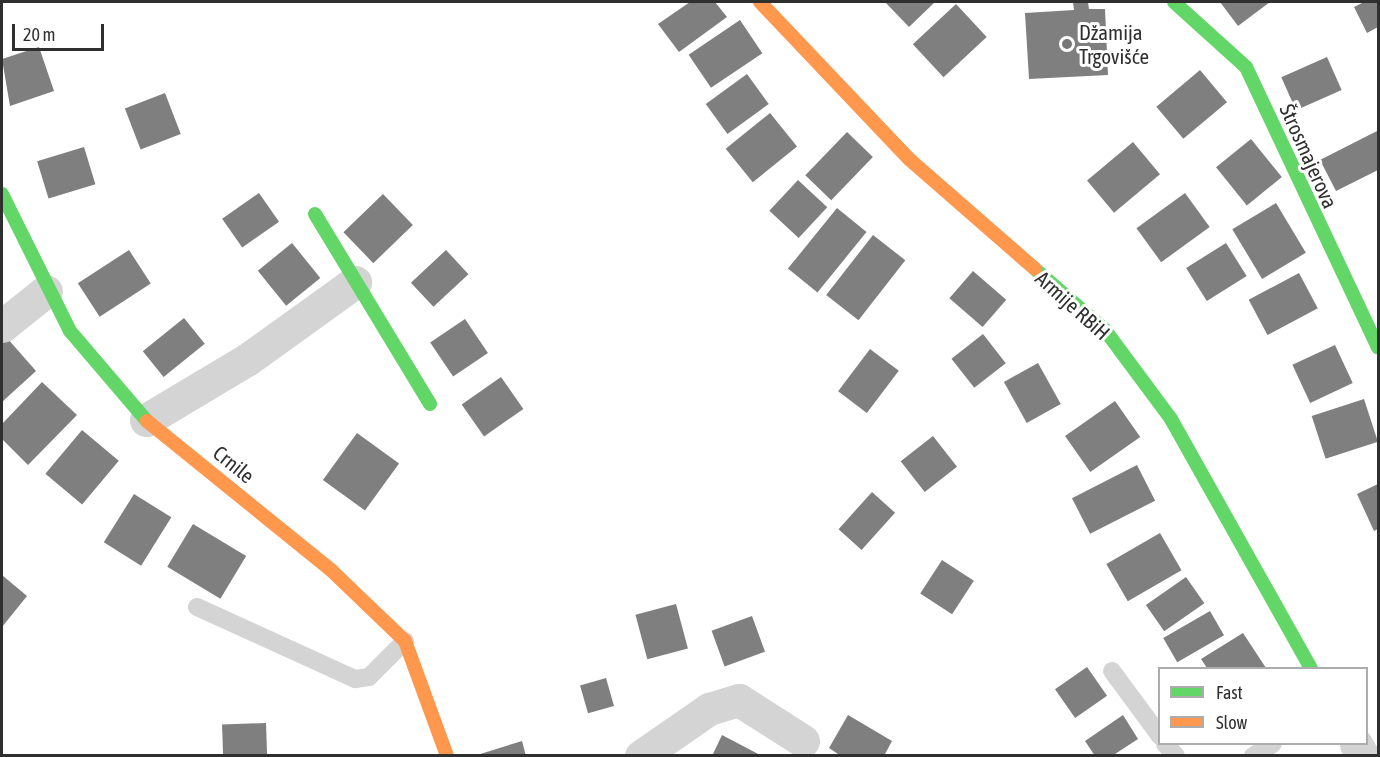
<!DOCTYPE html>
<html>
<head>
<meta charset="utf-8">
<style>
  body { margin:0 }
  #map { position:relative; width:1380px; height:757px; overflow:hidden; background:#fff; font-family:"Asap Condensed",sans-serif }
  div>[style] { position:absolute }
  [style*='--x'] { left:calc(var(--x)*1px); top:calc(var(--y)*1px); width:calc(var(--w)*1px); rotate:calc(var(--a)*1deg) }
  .building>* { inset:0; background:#7f7f7f; transform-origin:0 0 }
  .lane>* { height:18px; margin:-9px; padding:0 9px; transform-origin:9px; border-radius:9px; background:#d4d4d4 }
  .street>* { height:33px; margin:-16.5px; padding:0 16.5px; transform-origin:16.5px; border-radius:16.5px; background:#d4d4d4 }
  .fast>* { height:14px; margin:-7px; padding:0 7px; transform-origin:7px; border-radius:7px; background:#63d668 }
  .slow>* { height:14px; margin:-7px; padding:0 7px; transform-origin:7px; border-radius:7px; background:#ff974d }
  .dots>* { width:16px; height:16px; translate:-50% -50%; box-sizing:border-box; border:3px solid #fff; border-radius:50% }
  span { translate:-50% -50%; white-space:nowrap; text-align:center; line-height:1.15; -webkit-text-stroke:6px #fff; paint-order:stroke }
  .poi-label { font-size:21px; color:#2f2f2f }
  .left { translate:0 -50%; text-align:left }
  .street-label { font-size:21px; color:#2f2f2f }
  .frame { position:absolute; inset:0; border:3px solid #2f2f2f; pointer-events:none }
  .legend { position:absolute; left:1158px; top:667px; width:210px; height:78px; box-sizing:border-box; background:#fff; border:2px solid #acacac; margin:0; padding:8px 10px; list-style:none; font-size:18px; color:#2f2f2f }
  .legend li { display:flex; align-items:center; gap:12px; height:30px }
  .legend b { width:30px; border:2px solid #acacac }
  .scale { position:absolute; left:12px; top:24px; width:92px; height:27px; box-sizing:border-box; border:3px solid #2f2f2f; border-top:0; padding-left:8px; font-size:18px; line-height:21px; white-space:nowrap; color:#2f2f2f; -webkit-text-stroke:4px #fff; paint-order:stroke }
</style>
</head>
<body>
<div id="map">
  <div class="building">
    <i style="clip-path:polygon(690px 2px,715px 2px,727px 17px,679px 52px,658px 24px)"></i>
    <i style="clip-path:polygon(885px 2px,935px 2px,909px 27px)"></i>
    <i style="clip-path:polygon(1073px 2px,1088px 2px,1089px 9px,1105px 9px,1108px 75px,1029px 79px,1025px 13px,1074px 10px)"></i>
    <i style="clip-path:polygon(1220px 2px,1270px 2px,1238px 26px)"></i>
    <i style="clip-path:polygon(1364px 2px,1378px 2px,1378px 27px,1367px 33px,1354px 7px)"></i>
    <i style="left:956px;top:4px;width:45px;height:59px;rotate:47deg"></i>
    <i style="left:740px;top:20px;width:40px;height:62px;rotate:56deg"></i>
    <i style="clip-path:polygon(39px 47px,54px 91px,10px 106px,2px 59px)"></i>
    <i style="left:1327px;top:57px;width:36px;height:50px;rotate:66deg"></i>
    <i style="left:1200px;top:70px;width:42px;height:57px;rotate:50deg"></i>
    <i style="left:747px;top:74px;width:37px;height:51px;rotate:54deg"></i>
    <i style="left:165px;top:93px;width:44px;height:43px;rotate:69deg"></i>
    <i style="left:770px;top:113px;width:43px;height:57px;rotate:51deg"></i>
    <i style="clip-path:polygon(1377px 131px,1378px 170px,1336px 191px,1320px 160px)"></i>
    <i style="left:847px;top:132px;width:36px;height:60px;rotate:44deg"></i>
    <i style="left:1251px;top:139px;width:49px;height:45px;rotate:51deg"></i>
    <i style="left:1133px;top:142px;width:42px;height:60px;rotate:50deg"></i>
    <i style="left:84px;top:147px;width:39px;height:49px;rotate:73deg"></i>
    <i style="left:798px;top:180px;width:40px;height:42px;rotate:43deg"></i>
    <i style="left:259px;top:193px;width:35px;height:45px;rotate:55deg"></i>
    <i style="left:1185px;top:193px;width:42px;height:60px;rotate:54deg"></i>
    <i style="left:383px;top:194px;width:43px;height:55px;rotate:46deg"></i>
    <i style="left:1276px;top:203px;width:58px;height:51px;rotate:59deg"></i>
    <i style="left:837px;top:208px;width:38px;height:78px;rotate:39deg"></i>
    <i style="left:873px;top:235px;width:41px;height:76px;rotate:38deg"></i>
    <i style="left:292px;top:243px;width:45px;height:44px;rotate:51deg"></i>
    <i style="left:1226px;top:243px;width:39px;height:47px;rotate:58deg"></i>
    <i style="left:129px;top:250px;width:40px;height:61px;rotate:57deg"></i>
    <i style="left:446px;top:250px;width:33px;height:48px;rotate:47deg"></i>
    <i style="left:973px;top:271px;width:44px;height:36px;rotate:41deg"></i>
    <i style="left:1299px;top:273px;width:40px;height:57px;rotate:62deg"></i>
    <i style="left:184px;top:318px;width:33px;height:53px;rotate:51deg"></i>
    <i style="left:465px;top:319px;width:41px;height:42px;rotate:56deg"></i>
    <i style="left:983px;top:334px;width:37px;height:40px;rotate:52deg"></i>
    <i style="clip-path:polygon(7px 338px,36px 371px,2px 402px,2px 342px)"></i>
    <i style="left:1335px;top:345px;width:42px;height:47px;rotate:65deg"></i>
    <i style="left:870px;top:349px;width:36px;height:53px;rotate:37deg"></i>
    <i style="left:1038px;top:363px;width:47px;height:39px;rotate:61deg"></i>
    <i style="left:501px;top:377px;width:39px;height:48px;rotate:55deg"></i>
    <i style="clip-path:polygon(42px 382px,77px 415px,28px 465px,2px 439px,2px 424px)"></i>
    <i style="left:1364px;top:399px;width:45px;height:55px;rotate:72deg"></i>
    <i style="left:1115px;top:401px;width:44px;height:61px;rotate:55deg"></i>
    <i style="left:82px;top:430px;width:48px;height:57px;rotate:40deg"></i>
    <i style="left:357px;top:433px;width:52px;height:58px;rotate:36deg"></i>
    <i style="left:933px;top:436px;width:39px;height:41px;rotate:52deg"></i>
    <i style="left:1137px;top:465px;width:40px;height:73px;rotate:63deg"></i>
    <i style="clip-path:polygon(1378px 484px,1378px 529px,1374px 531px,1357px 494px)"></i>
    <i style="left:872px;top:492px;width:31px;height:50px;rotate:42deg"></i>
    <i style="left:134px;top:494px;width:44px;height:57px;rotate:32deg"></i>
    <i style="left:193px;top:524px;width:62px;height:50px;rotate:31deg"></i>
    <i style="left:1160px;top:533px;width:43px;height:62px;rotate:60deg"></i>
    <i style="left:942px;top:560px;width:38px;height:40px;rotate:33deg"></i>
    <i style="clip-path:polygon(2px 575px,27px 596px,2px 627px)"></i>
    <i style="left:1186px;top:577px;width:32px;height:49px;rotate:55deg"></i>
    <i style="left:676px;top:604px;width:46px;height:42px;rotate:75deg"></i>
    <i style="left:1210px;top:611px;width:28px;height:54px;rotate:60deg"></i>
    <i style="left:752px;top:616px;width:38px;height:43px;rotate:70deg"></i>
    <i style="clip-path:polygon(1243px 633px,1266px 668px,1207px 668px,1201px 659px)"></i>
    <i style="left:1087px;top:667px;width:35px;height:39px;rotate:55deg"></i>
    <i style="left:606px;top:678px;width:29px;height:27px;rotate:74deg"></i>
    <i style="clip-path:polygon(848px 715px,892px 741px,884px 756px,841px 756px,829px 748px)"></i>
    <i style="clip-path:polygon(1123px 715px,1138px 739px,1112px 756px,1095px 756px,1085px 741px)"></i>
    <i style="left:266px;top:723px;width:33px;height:44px;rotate:88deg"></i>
    <i style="clip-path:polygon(722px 735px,762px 756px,712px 756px)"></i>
    <i style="clip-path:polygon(522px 741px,526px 756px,477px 756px,477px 755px)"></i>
  </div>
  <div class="lane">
    <i style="--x:197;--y:607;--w:174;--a:24.5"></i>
    <i style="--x:355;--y:679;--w:14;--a:-8"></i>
    <i style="--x:369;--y:677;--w:51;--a:-45"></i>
    <i style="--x:1112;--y:671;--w:81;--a:53.6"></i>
    <i style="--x:1165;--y:744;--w:16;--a:47"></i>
    <i style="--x:1253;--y:756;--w:23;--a:-31"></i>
  </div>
  <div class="street">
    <i style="--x:2;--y:326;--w:56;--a:-38.5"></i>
    <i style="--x:146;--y:420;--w:119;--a:-30.9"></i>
    <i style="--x:248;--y:359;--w:132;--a:-35.7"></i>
    <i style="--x:1356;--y:744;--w:14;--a:60"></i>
    <i style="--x:641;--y:756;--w:83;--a:-34.7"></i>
    <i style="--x:709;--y:709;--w:31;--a:-17"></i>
    <i style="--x:739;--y:700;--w:76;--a:32.6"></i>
  </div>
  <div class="fast">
    <i style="--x:1174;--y:2;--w:97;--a:42.1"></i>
    <i style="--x:1246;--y:67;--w:310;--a:64.8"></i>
    <i style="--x:2;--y:194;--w:153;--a:63.6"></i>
    <i style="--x:70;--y:331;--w:118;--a:49.5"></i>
    <i style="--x:315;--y:214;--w:222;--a:58.8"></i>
    <i style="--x:1035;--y:269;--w:93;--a:41.1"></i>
    <i style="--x:1105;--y:330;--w:111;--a:53.4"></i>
    <i style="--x:1171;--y:419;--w:286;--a:60.7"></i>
  </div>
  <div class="slow">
    <i style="--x:760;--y:2;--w:216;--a:46.5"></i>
    <i style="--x:909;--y:159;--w:167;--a:41.1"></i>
    <i style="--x:147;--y:421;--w:238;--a:39"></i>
    <i style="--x:332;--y:571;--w:101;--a:43.8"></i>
    <i style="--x:405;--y:641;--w:122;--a:69.9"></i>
  </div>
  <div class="dots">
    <i style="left:1067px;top:44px;background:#787878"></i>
  </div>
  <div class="poi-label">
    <span class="left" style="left:1079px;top:44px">Džamija<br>Trgovišće</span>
  </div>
  <div class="street-label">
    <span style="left:1309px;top:156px;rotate:66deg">Štrosmajerova</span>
    <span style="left:1073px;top:305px;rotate:42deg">Armije RBiH</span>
    <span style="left:234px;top:464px;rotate:39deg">Crnile</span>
  </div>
  <div class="frame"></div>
  <ul class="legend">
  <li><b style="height:8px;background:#63d668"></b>Fast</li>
  <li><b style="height:8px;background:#ff974d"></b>Slow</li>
  </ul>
  <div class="scale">20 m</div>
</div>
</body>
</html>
